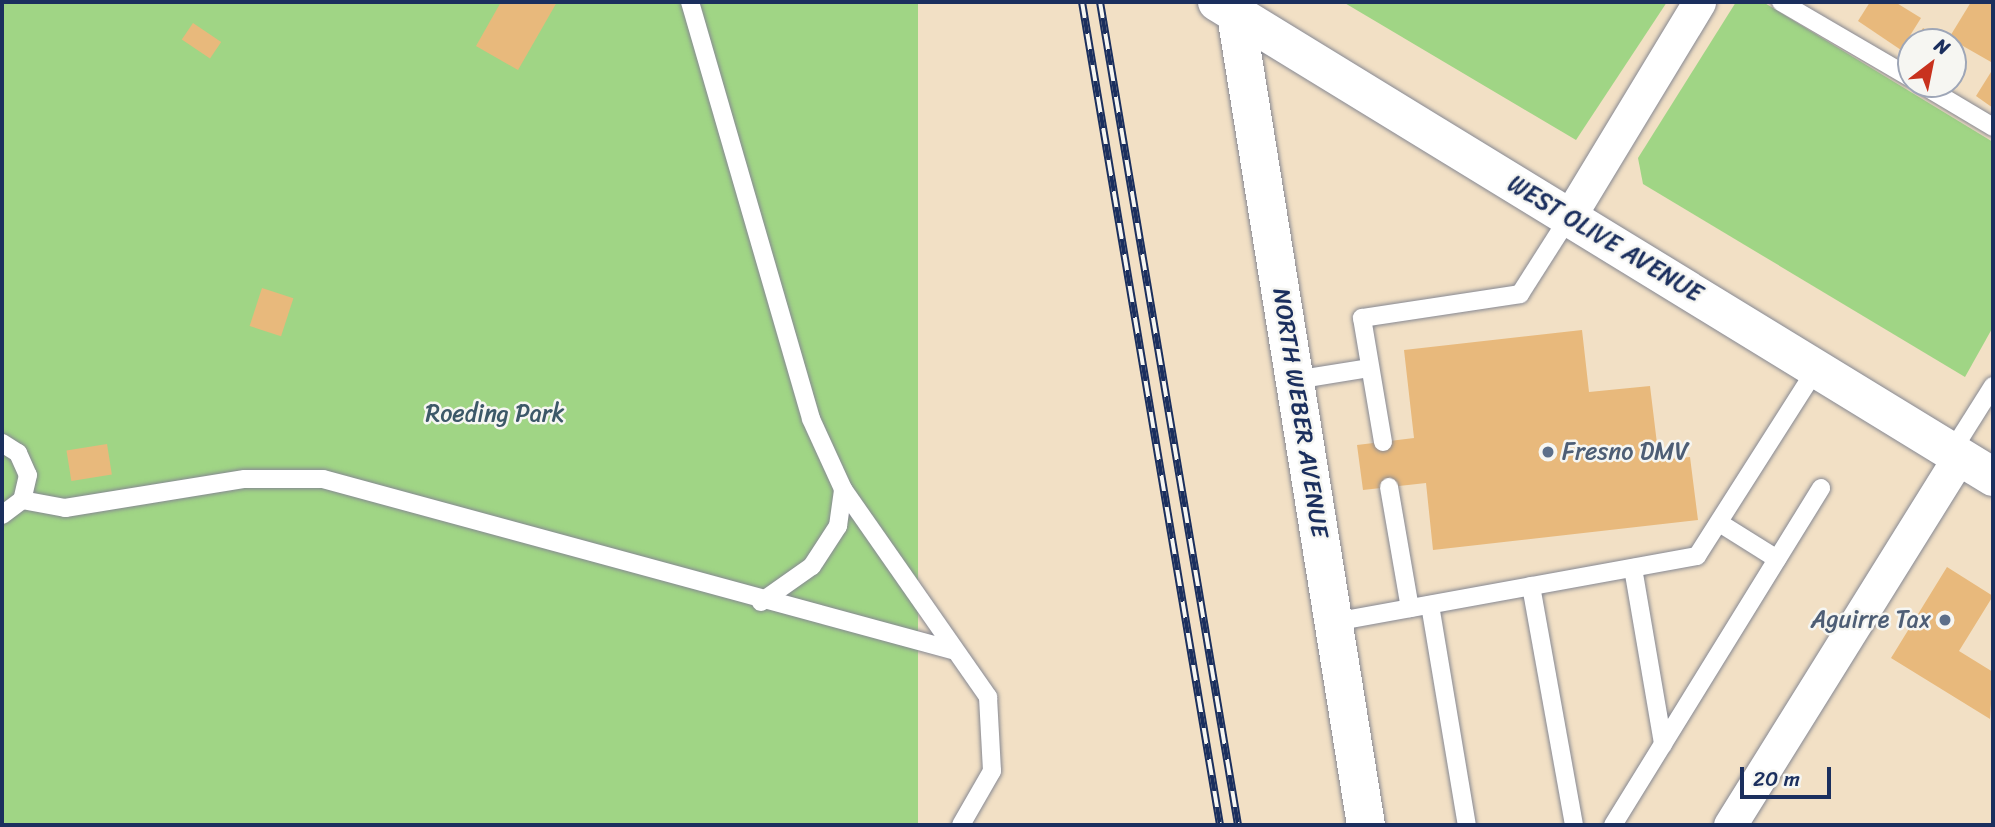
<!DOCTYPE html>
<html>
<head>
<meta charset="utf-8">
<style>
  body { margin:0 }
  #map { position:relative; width:1995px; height:827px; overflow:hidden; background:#f2e0c5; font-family:Sriracha,sans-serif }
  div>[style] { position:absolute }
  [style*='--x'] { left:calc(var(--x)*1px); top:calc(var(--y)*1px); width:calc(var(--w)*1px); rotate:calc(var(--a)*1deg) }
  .green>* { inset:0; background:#a0d585; transform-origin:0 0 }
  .building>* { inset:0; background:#e8b97c; transform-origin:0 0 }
  .roads { filter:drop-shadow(0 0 2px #868892) drop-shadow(0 0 2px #868892) }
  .lane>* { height:18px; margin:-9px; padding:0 9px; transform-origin:9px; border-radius:9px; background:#fff }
  .street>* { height:33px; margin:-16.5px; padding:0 16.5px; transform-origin:16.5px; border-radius:16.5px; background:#fff }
  .secondary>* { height:38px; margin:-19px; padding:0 19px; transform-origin:19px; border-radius:19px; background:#fff }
  .rail>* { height:8px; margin-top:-4px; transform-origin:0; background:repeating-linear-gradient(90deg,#f6f6f2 0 16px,#1b2f5e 0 32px); box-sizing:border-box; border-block:2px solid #1b2f5e }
  .dots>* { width:19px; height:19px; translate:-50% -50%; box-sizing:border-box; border:4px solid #f6f6f2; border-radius:50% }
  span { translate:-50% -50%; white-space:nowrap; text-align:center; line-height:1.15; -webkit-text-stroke:5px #f6f6f2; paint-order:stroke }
  .street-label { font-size:24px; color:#1b2f5e }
  .park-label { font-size:24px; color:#3c5868 }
  .service-label { font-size:24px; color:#4e5e75 }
  .left { translate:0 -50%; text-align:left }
  .right { translate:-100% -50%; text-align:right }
  .frame { position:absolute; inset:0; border:4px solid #1b2f5e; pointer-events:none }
  .north { position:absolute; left:1897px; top:28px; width:70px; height:70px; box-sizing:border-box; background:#f6f6f2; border:2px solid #9ea6b7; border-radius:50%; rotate:32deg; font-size:19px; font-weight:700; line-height:28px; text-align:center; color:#1b2f5e }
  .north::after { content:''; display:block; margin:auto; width:24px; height:32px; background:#c8321e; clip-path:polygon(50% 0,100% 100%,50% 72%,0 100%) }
  .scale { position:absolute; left:1740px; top:767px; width:91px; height:32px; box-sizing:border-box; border:4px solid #1b2f5e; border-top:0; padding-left:9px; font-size:21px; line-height:24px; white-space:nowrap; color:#1b2f5e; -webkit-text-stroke:5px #f6f6f2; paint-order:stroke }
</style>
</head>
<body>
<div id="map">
  <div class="green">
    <i style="left:2px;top:2px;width:916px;height:823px"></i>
    <i style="clip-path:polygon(1343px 2px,1667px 2px,1576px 140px)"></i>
    <i style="clip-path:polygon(1736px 2px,1763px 2px,1993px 142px,1993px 327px,1965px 377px,1643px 184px,1638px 158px)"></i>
  </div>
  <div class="building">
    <i style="clip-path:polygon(501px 2px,557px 2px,518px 70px,476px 46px)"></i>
    <i style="clip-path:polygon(1870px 2px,1895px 2px,1921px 18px,1901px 50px,1858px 21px)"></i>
    <i style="clip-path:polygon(1971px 2px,1993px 2px,1991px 62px,1949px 38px)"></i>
    <i style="left:193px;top:23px;width:34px;height:20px;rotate:34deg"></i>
    <i style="clip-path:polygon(1923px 28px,1947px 42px,1915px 42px)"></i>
    <i style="clip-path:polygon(1991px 72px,1993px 73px,1993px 108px,1976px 96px)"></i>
    <i style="left:262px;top:288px;width:33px;height:40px;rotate:18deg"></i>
    <i style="clip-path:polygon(1582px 330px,1589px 392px,1650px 386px,1659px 460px,1690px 457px,1698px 520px,1433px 550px,1426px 483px,1363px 490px,1357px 445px,1414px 438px,1404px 350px)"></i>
    <i style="left:107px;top:444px;width:31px;height:41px;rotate:81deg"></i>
    <i style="clip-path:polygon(1947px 567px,1993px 596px,1959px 651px,1993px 672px,1990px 719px,1891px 658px)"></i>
  </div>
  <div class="roads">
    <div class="lane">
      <i style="--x:690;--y:2;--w:434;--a:73.8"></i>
      <i style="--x:811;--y:419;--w:77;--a:65.4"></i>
      <i style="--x:843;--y:489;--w:254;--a:55.1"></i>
      <i style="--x:988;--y:697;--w:74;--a:86.9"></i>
      <i style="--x:992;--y:771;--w:62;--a:119.9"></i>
      <i style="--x:1781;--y:2;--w:151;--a:30.3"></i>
      <i style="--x:1921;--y:84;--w:84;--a:30.8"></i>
      <i style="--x:1295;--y:380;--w:76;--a:-9.1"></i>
      <i style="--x:1383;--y:442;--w:126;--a:-99.6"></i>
      <i style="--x:1362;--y:318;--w:160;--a:-8.6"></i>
      <i style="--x:1520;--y:294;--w:91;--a:-57.5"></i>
      <i style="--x:2;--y:443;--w:19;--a:32"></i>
      <i style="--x:18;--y:453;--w:24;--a:66"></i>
      <i style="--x:28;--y:475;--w:26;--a:103"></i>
      <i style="--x:22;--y:500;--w:25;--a:143"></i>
      <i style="--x:1952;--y:451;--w:77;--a:-57.8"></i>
      <i style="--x:1389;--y:487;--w:123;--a:80.2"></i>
      <i style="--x:22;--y:500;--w:44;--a:10.5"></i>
      <i style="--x:65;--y:508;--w:182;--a:-9.2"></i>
      <i style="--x:245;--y:479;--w:78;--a:0"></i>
      <i style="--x:323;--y:479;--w:652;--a:15.21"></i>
      <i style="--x:1721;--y:524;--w:66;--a:32"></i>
      <i style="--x:1633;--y:568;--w:179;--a:80.3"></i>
      <i style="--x:1531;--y:586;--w:243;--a:79.8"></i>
      <i style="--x:761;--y:602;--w:62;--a:-35.2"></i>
      <i style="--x:812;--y:566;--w:48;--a:-57"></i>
      <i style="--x:838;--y:526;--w:37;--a:-82"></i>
      <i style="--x:1430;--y:605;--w:223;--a:80.5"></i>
      <i style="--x:1334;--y:622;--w:369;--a:-10.3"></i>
      <i style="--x:1697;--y:556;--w:222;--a:-57.5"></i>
      <i style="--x:1613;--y:825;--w:396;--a:-58.3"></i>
    </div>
    <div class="street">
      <i style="--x:1569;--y:217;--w:251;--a:-58.8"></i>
      <i style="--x:1730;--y:825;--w:435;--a:-58.1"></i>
    </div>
    <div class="secondary">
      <i style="--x:1217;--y:2;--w:910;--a:31.47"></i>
      <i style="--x:1234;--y:2;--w:834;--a:80.89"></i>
    </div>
  </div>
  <div class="rail">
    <i style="--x:1082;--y:2;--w:834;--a:80.48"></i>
    <i style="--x:1100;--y:2;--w:834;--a:80.48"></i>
  </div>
  <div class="dots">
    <i style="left:1548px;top:452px;background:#5c6f8a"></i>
    <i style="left:1945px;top:620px;background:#5c6f8a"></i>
  </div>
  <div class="street-label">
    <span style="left:1605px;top:239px;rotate:31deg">WEST OLIVE AVENUE</span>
    <span style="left:1300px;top:413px;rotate:81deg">NORTH WEBER AVENUE</span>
  </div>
  <div class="park-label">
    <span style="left:495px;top:414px">Roeding Park</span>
  </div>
  <div class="service-label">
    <span class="left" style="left:1562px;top:452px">Fresno DMV</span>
    <span class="right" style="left:1931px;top:620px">Aguirre Tax</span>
  </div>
  <div class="frame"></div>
  <div class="north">N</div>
  <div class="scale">20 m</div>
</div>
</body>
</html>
